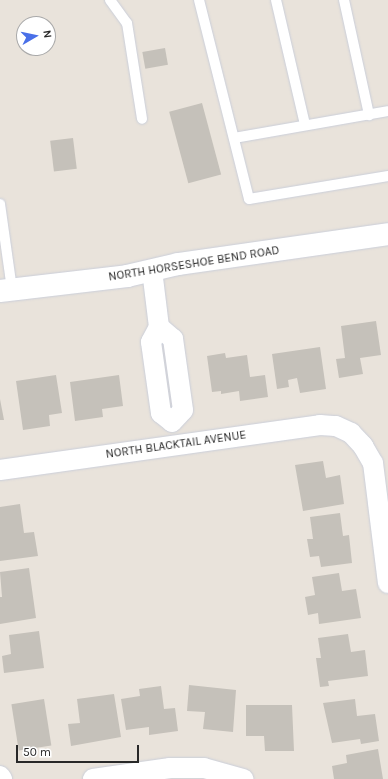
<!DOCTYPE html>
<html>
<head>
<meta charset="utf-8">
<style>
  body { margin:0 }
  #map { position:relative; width:388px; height:779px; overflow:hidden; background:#e9e3db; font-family:Karla,sans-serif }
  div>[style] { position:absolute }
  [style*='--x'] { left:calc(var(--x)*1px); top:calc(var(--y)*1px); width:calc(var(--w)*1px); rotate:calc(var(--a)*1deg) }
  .building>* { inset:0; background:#c5c1ba; transform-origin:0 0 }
  .roads { filter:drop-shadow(0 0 1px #caced9) drop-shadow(0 0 1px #caced9) }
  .lane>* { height:10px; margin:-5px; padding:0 5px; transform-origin:5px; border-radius:5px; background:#fff }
  .street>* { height:20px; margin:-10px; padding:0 10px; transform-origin:10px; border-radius:10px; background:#fff }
  .secondary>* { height:22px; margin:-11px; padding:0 11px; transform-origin:11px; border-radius:11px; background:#fff }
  span { translate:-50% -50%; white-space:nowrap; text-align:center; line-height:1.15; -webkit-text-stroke:3px #fff; paint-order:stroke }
  .street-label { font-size:12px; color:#282828 }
  .north { position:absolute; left:16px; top:16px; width:40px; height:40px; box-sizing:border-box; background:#fff; border:1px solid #a9a9a9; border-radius:50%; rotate:81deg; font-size:11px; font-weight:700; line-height:16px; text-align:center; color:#282828 }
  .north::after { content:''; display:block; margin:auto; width:14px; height:18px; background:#4a70e8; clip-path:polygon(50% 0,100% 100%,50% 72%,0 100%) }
  .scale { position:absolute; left:16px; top:745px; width:123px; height:18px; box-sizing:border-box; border:2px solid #282828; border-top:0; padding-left:5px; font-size:12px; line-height:14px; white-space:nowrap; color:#282828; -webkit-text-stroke:3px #fff; paint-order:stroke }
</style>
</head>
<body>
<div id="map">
  <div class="building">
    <i style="left:165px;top:48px;width:17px;height:23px;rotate:80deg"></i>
    <i style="left:202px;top:103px;width:74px;height:34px;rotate:75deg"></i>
    <i style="left:73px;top:138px;width:31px;height:23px;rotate:83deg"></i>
    <i style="clip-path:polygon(376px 321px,381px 355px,360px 358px,363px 374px,339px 378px,336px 359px,345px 358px,341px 326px)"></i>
    <i style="clip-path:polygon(320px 347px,326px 389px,300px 393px,297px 378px,288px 380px,289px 387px,277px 389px,272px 354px)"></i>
    <i style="clip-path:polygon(225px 353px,226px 358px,247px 355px,250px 377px,265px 375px,268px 397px,240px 401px,239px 391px,221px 394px,221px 391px,212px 392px,207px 356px)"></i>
    <i style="clip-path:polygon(56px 375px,62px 413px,49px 415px,50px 426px,23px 430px,16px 381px)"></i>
    <i style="clip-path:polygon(119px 375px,123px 406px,102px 409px,103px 417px,75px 421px,70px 382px)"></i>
    <i style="clip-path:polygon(0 399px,4px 420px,0 420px)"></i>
    <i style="clip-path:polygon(323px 461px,326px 478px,340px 475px,344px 504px,303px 511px,295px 465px)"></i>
    <i style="clip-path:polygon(20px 504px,24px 533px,34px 532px,38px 556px,0 561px,0 507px)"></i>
    <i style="clip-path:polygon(340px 513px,343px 536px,349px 535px,352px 563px,321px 567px,319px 556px,310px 557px,307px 539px,313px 539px,310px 517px)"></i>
    <i style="clip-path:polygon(29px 568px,36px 618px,0 624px,0 597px,2px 597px,0 572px)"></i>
    <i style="clip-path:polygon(339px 573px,342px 591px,356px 589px,361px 618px,319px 624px,318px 613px,308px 615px,305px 597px,315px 595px,312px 577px)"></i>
    <i style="clip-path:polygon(39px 631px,44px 668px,4px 673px,2px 656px,11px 654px,9px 635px)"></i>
    <i style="clip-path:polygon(348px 634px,351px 652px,365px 650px,368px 676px,328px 681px,329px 686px,320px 687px,316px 658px,321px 658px,318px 638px)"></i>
    <i style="clip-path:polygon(189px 685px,236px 690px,233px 732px,203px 729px,205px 712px,187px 711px)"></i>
    <i style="clip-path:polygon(161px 686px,164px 709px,175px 708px,178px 731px,149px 735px,149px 727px,126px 730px,121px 699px,140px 696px,139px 689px)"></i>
    <i style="clip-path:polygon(114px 694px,121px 737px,71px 746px,68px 724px,80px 723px,77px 699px)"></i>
    <i style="left:44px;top:699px;width:47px;height:33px;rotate:81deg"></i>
    <i style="clip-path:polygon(355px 699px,357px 716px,375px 714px,379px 741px,361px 744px,360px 739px,332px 743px,323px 703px)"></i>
    <i style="clip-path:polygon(246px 705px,292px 705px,294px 751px,265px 751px,264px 736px,246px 736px)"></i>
    <i style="clip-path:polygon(378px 749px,383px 779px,334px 779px,332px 766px,347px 763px,346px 755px)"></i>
  </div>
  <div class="roads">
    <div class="lane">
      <i style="--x:110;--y:0;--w:29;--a:54"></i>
      <i style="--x:127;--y:23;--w:97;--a:81.1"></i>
      <i style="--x:199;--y:0;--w:205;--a:75.9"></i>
      <i style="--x:249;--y:199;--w:141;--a:-9.4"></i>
      <i style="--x:276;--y:0;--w:128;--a:76.9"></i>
      <i style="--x:344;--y:0;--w:118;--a:77.7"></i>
      <i style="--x:234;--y:138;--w:156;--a:-9.9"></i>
      <i style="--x:0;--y:204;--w:86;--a:82"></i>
    </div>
    <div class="street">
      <i style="--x:152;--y:270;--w:57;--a:83"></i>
      <i style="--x:159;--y:327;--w:17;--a:118"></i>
      <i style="--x:151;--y:342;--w:72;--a:82"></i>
      <i style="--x:161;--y:413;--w:14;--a:39"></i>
      <i style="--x:172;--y:422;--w:16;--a:-47"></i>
      <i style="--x:183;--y:410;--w:72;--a:-98"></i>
      <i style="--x:173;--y:339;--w:18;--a:-139"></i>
      <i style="--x:0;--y:470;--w:323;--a:-8"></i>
      <i style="--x:320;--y:425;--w:16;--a:4"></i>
      <i style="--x:336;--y:426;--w:17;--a:25"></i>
      <i style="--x:351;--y:433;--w:18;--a:47"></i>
      <i style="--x:363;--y:446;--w:20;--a:60"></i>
      <i style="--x:373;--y:463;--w:121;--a:82.9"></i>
      <i style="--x:0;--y:776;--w:4;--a:56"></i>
      <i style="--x:93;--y:779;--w:78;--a:-8.1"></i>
      <i style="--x:170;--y:768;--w:34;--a:0"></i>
      <i style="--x:204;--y:768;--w:41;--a:15.8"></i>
    </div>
    <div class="secondary">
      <i style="--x:0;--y:291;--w:128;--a:-6.7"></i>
      <i style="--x:127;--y:276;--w:52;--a:-13.2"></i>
      <i style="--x:178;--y:264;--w:212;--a:-8.1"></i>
    </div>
  </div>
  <div class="street-label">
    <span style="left:194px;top:264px;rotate:-9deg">NORTH HORSESHOE BEND ROAD</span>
    <span style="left:176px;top:445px;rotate:-8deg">NORTH BLACKTAIL AVENUE</span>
  </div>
  <div class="north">N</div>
  <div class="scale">50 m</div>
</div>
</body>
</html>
